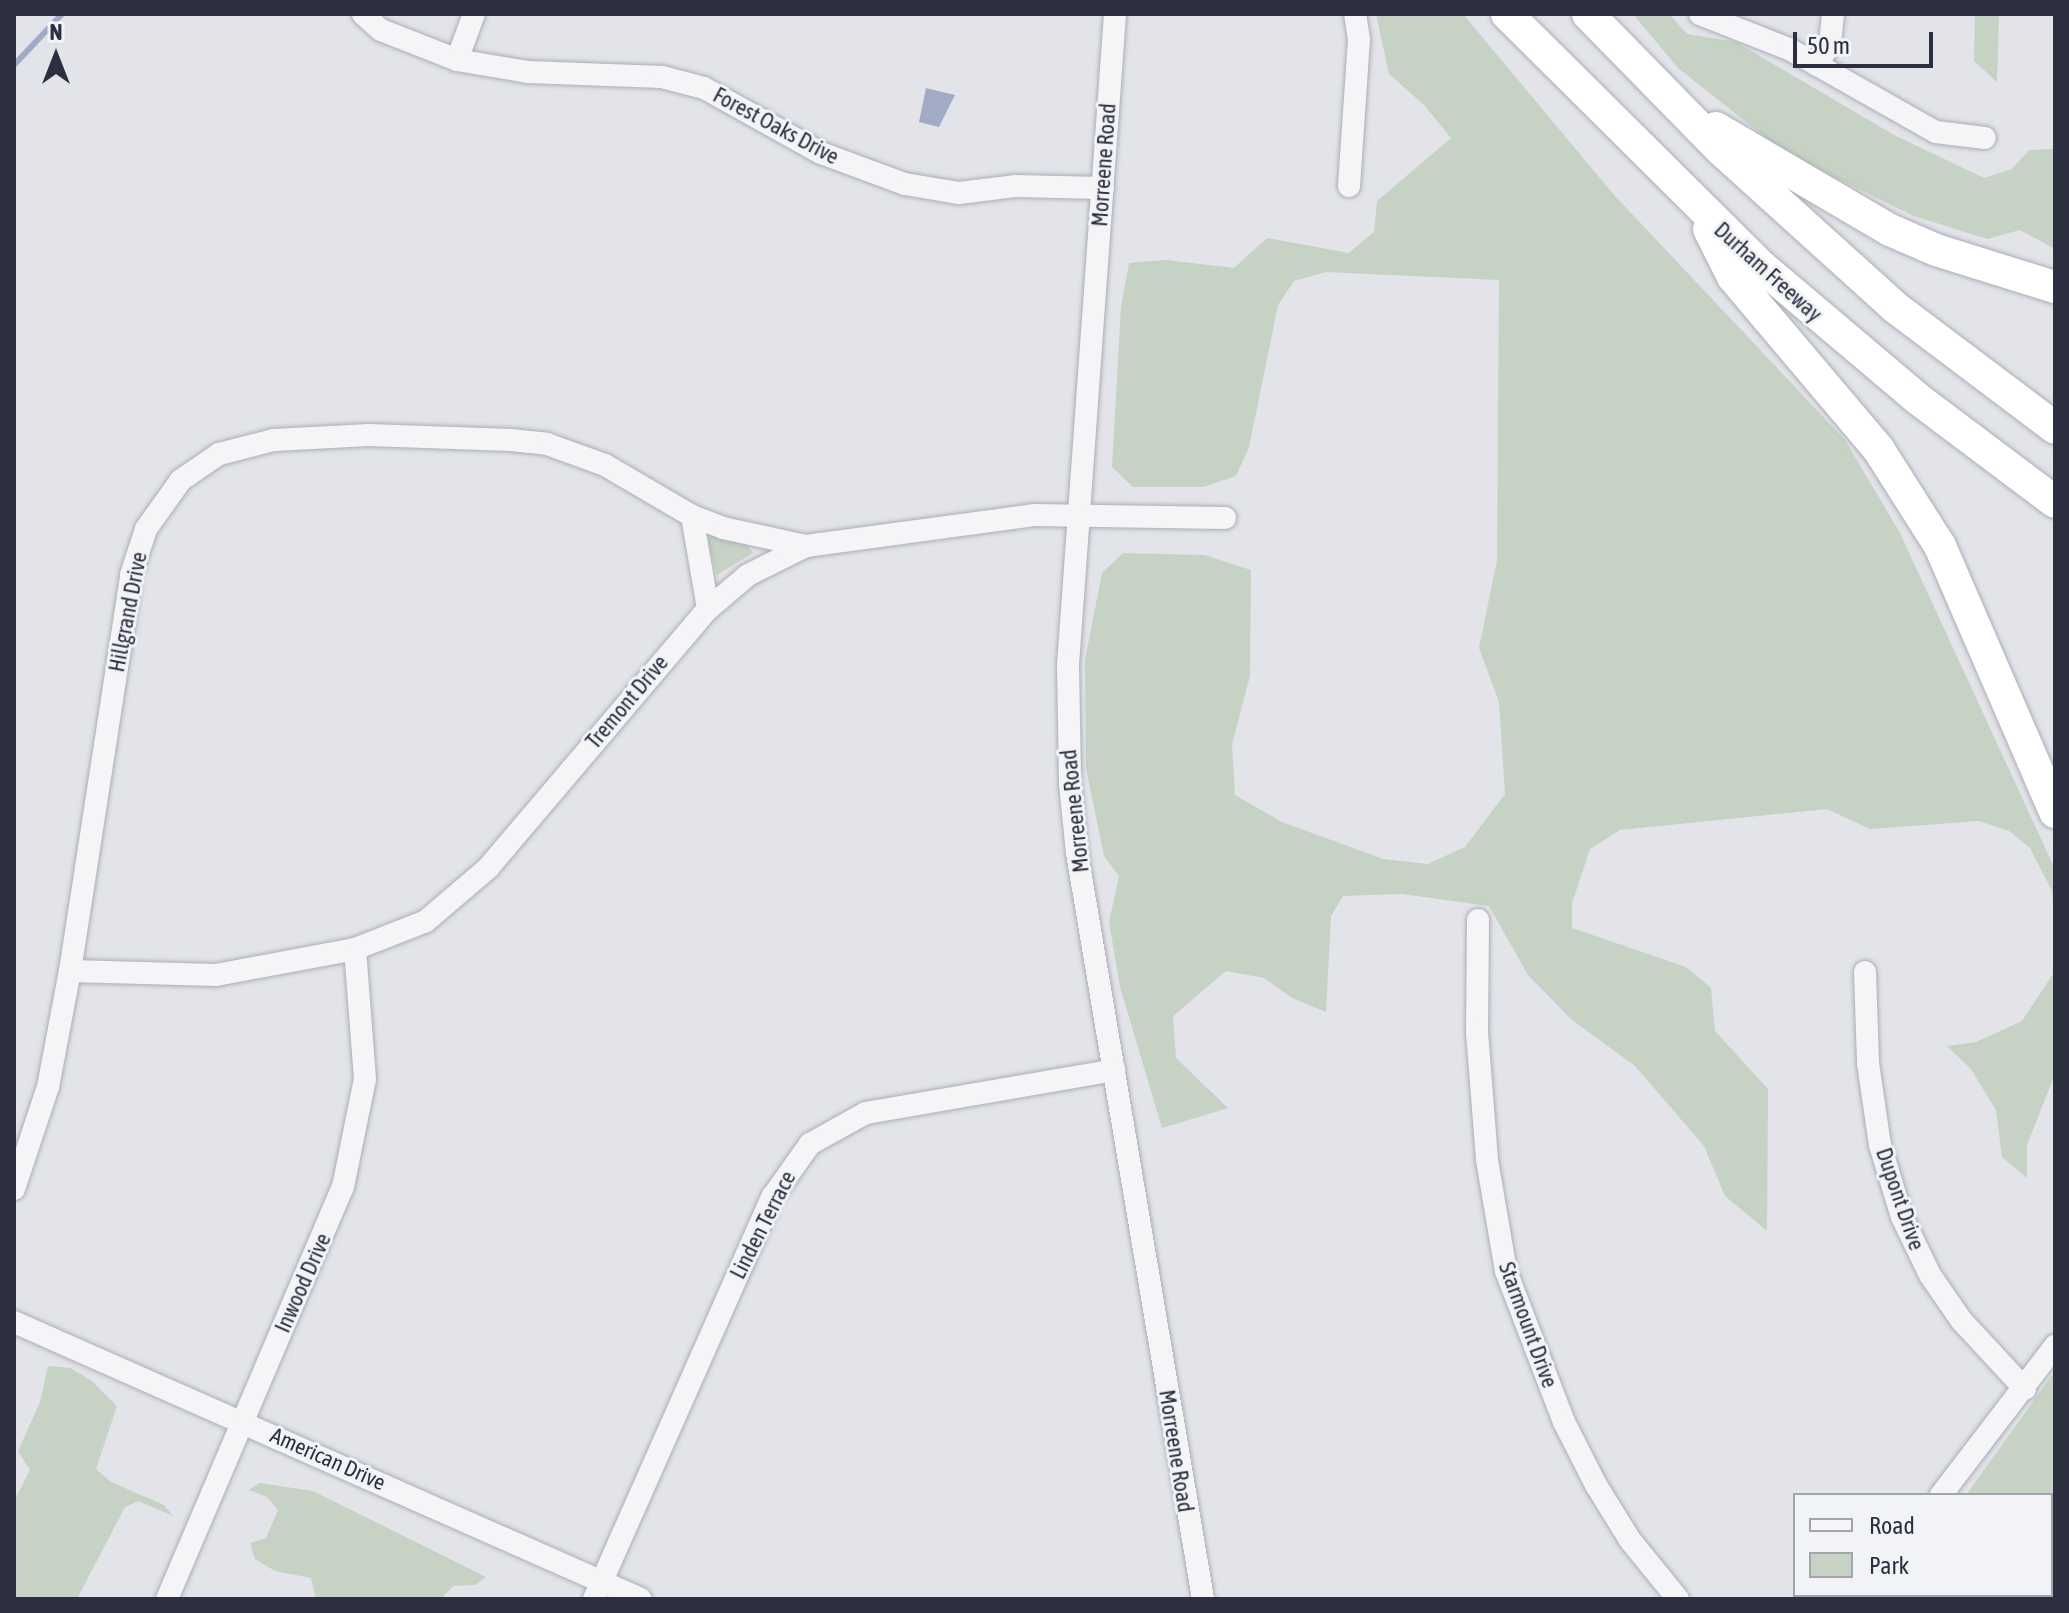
<!DOCTYPE html>
<html>
<head>
<meta charset="utf-8">
<style>
  body { margin:0 }
  #map { position:relative; width:2069px; height:1613px; overflow:hidden; background:#e2e4e9; font-family:"Asap Condensed",sans-serif }
  div>[style] { position:absolute }
  [style*='--x'] { left:calc(var(--x)*1px); top:calc(var(--y)*1px); width:calc(var(--w)*1px); rotate:calc(var(--a)*1deg) }
  .green>* { inset:0; background:#c5d2c4 }
  .water>* { inset:0; background:#a1abc5 }
  .stream>* { height:6px; margin:-3px; padding:0 3px; transform-origin:3px; border-radius:3px; background:#a1abc5 }
  .roads { filter:drop-shadow(0 0 2px #abaeb6) drop-shadow(0 0 2px #abaeb6) }
  .minor>* { height:22px; margin:-11px; padding:0 11px; transform-origin:11px; border-radius:11px; background:#f5f5f8 }
  .highway>* { height:32px; margin:-16px; padding:0 16px; transform-origin:16px; border-radius:16px; background:#fff }
  span { translate:-50% -50%; white-space:nowrap; text-align:center; line-height:1.15; -webkit-text-stroke:6px #f2f3f7; paint-order:stroke }
  .street-label { font-size:22px; color:#2c2f3f }
  .frame { position:absolute; inset:0; border:16px solid #2c2f3f; pointer-events:none }
  .legend { position:absolute; left:1793px; top:1493px; width:260px; height:104px; box-sizing:border-box; background:#f2f3f7; border:2px solid #a3a5ad; margin:0; padding:10px 14px; list-style:none; font-size:24px; color:#2c2f3f }
  .legend li { display:flex; align-items:center; gap:16px; height:40px }
  .legend b { width:40px; border:2px solid #a3a5ad }
  .north { position:absolute; left:16px; top:16px; width:80px; height:80px; -webkit-text-stroke:6px #f2f3f7; paint-order:stroke; rotate:0deg; font-size:22px; font-weight:700; line-height:32px; text-align:center; color:#2c2f3f }
  .north::after { content:''; display:block; margin:auto; width:28px; height:36px; background:#2c2f3f; clip-path:polygon(50% 0,100% 100%,50% 72%,0 100%) }
  .scale { position:absolute; left:1793px; top:32px; width:140px; height:36px; box-sizing:border-box; border:4px solid #2c2f3f; border-top:0; padding-left:10px; font-size:24px; line-height:28px; white-space:nowrap; color:#2c2f3f; -webkit-text-stroke:6px #f2f3f7; paint-order:stroke }
</style>
</head>
<body>
<div id="map">
  <div class="green">
    <i style="clip-path:polygon(1376px 14px,1463px 14px,1615px 196px,1845px 440px,1900px 533px,2055px 869px,2055px 913px,2052px 891px,2030px 848px,2009px 831px,1979px 821px,1870px 829px,1827px 809px,1620px 830px,1590px 849px,1572px 903px,1572px 928px,1686px 967px,1711px 988px,1715px 1031px,1768px 1089px,1767px 1231px,1725px 1196px,1704px 1146px,1635px 1066px,1572px 1020px,1528px 975px,1489px 906px,1402px 894px,1343px 896px,1331px 916px,1326px 1012px,1292px 998px,1264px 978px,1226px 971px,1173px 1016px,1176px 1058px,1228px 1108px,1162px 1128px,1120px 987px,1109px 922px,1119px 876px,1104px 856px,1086px 768px,1085px 660px,1102px 573px,1123px 553px,1204px 555px,1251px 570px,1250px 676px,1232px 744px,1235px 795px,1282px 822px,1383px 859px,1428px 864px,1465px 847px,1505px 794px,1499px 702px,1479px 648px,1497px 560px,1499px 280px,1326px 272px,1294px 281px,1278px 305px,1249px 447px,1236px 476px,1203px 487px,1133px 487px,1112px 467px,1121px 307px,1129px 263px,1166px 260px,1234px 268px,1267px 238px,1349px 253px,1374px 232px,1377px 201px,1451px 138px,1424px 105px,1389px 74px)"></i>
    <i style="clip-path:polygon(1633px 14px,1669px 14px,1687px 34px,1736px 42px,1894px 135px,1984px 178px,2012px 169px,2029px 150px,2055px 149px,2055px 249px,2020px 230px,1987px 239px,1914px 216px,1788px 155px,1678px 68px)"></i>
    <i style="clip-path:polygon(1975px 14px,1999px 14px,1997px 82px,1974px 61px)"></i>
    <i style="clip-path:polygon(711px 535px,748px 546px,753px 553px,717px 575px,708px 540px)"></i>
    <i style="clip-path:polygon(2055px 971px,2055px 1074px,2027px 1145px,2027px 1178px,2002px 1157px,1996px 1110px,1971px 1069px,1947px 1046px,1976px 1042px,2022px 1021px)"></i>
    <i style="clip-path:polygon(48px 1366px,70px 1368px,92px 1381px,117px 1406px,96px 1469px,111px 1482px,164px 1505px,173px 1516px,138px 1501px,125px 1507px,77px 1599px,14px 1599px,14px 1501px,30px 1470px,18px 1451px,40px 1402px)"></i>
    <i style="clip-path:polygon(2055px 1371px,2055px 1599px,1887px 1599px,2051px 1595px,2051px 1495px,1966px 1495px)"></i>
    <i style="clip-path:polygon(259px 1483px,313px 1491px,486px 1577px,475px 1585px,453px 1586px,441px 1599px,316px 1599px,311px 1578px,275px 1571px,255px 1559px,250px 1543px,266px 1538px,278px 1510px,267px 1497px,249px 1490px)"></i>
  </div>
  <div class="water">
    <i style="clip-path:polygon(926px 88px,955px 95px,939px 127px,919px 122px)"></i>
  </div>
  <div class="stream">
    <i style="--x:14;--y:65;--w:70;--a:-46.7"></i>
  </div>
  <div class="roads">
    <div class="minor">
      <i style="--x:363;--y:14;--w:24;--a:42"></i>
      <i style="--x:381;--y:30;--w:82;--a:21.5"></i>
      <i style="--x:457;--y:60;--w:72;--a:9.6"></i>
      <i style="--x:528;--y:72;--w:134;--a:2.1"></i>
      <i style="--x:662;--y:77;--w:43;--a:14.7"></i>
      <i style="--x:704;--y:88;--w:134;--a:29.1"></i>
      <i style="--x:821;--y:153;--w:90;--a:20.3"></i>
      <i style="--x:905;--y:184;--w:55;--a:9.5"></i>
      <i style="--x:959;--y:193;--w:56;--a:-7.1"></i>
      <i style="--x:1015;--y:186;--w:88;--a:1.3"></i>
      <i style="--x:1115;--y:14;--w:653;--a:94.13"></i>
      <i style="--x:1068;--y:665;--w:119;--a:89"></i>
      <i style="--x:1070;--y:784;--w:69;--a:84.2"></i>
      <i style="--x:1077;--y:853;--w:757;--a:80.41"></i>
      <i style="--x:1700;--y:14;--w:96;--a:21.5"></i>
      <i style="--x:1789;--y:49;--w:169;--a:29.5"></i>
      <i style="--x:1936;--y:132;--w:49;--a:7"></i>
      <i style="--x:457;--y:60;--w:49;--a:-69.7"></i>
      <i style="--x:1817;--y:65;--w:26;--a:-59"></i>
      <i style="--x:1830;--y:43;--w:29;--a:-84"></i>
      <i style="--x:1349;--y:186;--w:147;--a:-86.1"></i>
      <i style="--x:1359;--y:39;--w:25;--a:-99"></i>
      <i style="--x:692;--y:516;--w:94;--a:80.2"></i>
      <i style="--x:1478;--y:920;--w:112;--a:90.5"></i>
      <i style="--x:1477;--y:1032;--w:128;--a:85.5"></i>
      <i style="--x:1487;--y:1160;--w:113;--a:80.3"></i>
      <i style="--x:1506;--y:1271;--w:162;--a:69"></i>
      <i style="--x:1564;--y:1422;--w:71;--a:63.1"></i>
      <i style="--x:1596;--y:1485;--w:65;--a:58.3"></i>
      <i style="--x:1630;--y:1540;--w:76;--a:50.9"></i>
      <i style="--x:70;--y:971;--w:146;--a:1.6"></i>
      <i style="--x:216;--y:975;--w:141;--a:-10.6"></i>
      <i style="--x:355;--y:949;--w:76;--a:-21.5"></i>
      <i style="--x:426;--y:921;--w:82;--a:-40.5"></i>
      <i style="--x:488;--y:868;--w:340;--a:-49.7"></i>
      <i style="--x:708;--y:609;--w:52;--a:-40.4"></i>
      <i style="--x:748;--y:575;--w:65;--a:-26.6"></i>
      <i style="--x:806;--y:546;--w:230;--a:-7.7"></i>
      <i style="--x:1034;--y:515;--w:191;--a:0.9"></i>
      <i style="--x:1865;--y:972;--w:91;--a:88.1"></i>
      <i style="--x:1868;--y:1063;--w:83;--a:81.7"></i>
      <i style="--x:1880;--y:1145;--w:75;--a:73"></i>
      <i style="--x:1902;--y:1217;--w:64;--a:64.2"></i>
      <i style="--x:1930;--y:1275;--w:55;--a:55.4"></i>
      <i style="--x:1961;--y:1320;--w:94;--a:47.2"></i>
      <i style="--x:14;--y:1189;--w:108;--a:-71.6"></i>
      <i style="--x:48;--y:1087;--w:118;--a:-79.3"></i>
      <i style="--x:70;--y:971;--w:401;--a:-81.2"></i>
      <i style="--x:131;--y:575;--w:48;--a:-71.9"></i>
      <i style="--x:146;--y:529;--w:60;--a:-54.5"></i>
      <i style="--x:181;--y:480;--w:46;--a:-34.4"></i>
      <i style="--x:219;--y:454;--w:57;--a:-14.3"></i>
      <i style="--x:274;--y:440;--w:95;--a:-3"></i>
      <i style="--x:369;--y:435;--w:142;--a:2"></i>
      <i style="--x:511;--y:440;--w:36;--a:6"></i>
      <i style="--x:547;--y:444;--w:62;--a:19.9"></i>
      <i style="--x:605;--y:465;--w:101;--a:30.4"></i>
      <i style="--x:692;--y:516;--w:33;--a:21"></i>
      <i style="--x:723;--y:528;--w:85;--a:12.2"></i>
      <i style="--x:14;--y:1322;--w:685;--a:23.84"></i>
      <i style="--x:1941;--y:1495;--w:188;--a:-52.6"></i>
      <i style="--x:167;--y:1599;--w:448;--a:-66.9"></i>
      <i style="--x:343;--y:1187;--w:110;--a:-78.5"></i>
      <i style="--x:365;--y:1079;--w:130;--a:-94.4"></i>
      <i style="--x:594;--y:1599;--w:441;--a:-66.1"></i>
      <i style="--x:773;--y:1196;--w:64;--a:-54.6"></i>
      <i style="--x:810;--y:1144;--w:64;--a:-29"></i>
      <i style="--x:866;--y:1113;--w:252;--a:-9.8"></i>
      <i style="--x:1856;--y:1599;--w:6;--a:-45"></i>
    </div>
    <div class="highway">
      <i style="--x:1507;--y:14;--w:359;--a:44.8"></i>
      <i style="--x:1762;--y:267;--w:204;--a:40.2"></i>
      <i style="--x:1918;--y:399;--w:171;--a:36.9"></i>
      <i style="--x:1588;--y:14;--w:189;--a:45.6"></i>
      <i style="--x:1720;--y:149;--w:237;--a:42.1"></i>
      <i style="--x:1896;--y:308;--w:199;--a:37"></i>
      <i style="--x:1716;--y:128;--w:202;--a:30.4"></i>
      <i style="--x:1890;--y:230;--w:50;--a:23.5"></i>
      <i style="--x:1936;--y:250;--w:125;--a:17.3"></i>
      <i style="--x:1709;--y:229;--w:54;--a:63.4"></i>
      <i style="--x:1733;--y:277;--w:226;--a:49.8"></i>
      <i style="--x:1879;--y:450;--w:114;--a:57.6"></i>
      <i style="--x:1940;--y:546;--w:290;--a:66.6"></i>
    </div>
  </div>
  <div class="street-label">
    <span style="left:776px;top:126px;rotate:28deg">Forest Oaks Drive</span>
    <span style="left:1104px;top:165px;rotate:-86deg">Morreene Road</span>
    <span style="left:1768px;top:272px;rotate:42deg">Durham Freeway</span>
    <span style="left:128px;top:612px;rotate:-79deg">Hillgrand Drive</span>
    <span style="left:627px;top:702px;rotate:-50deg">Tremont Drive</span>
    <span style="left:1075px;top:811px;rotate:-96deg">Morreene Road</span>
    <span style="left:1900px;top:1199px;rotate:71deg">Dupont Drive</span>
    <span style="left:763px;top:1225px;rotate:-63deg">Linden Terrace</span>
    <span style="left:303px;top:1283px;rotate:-66deg">Inwood Drive</span>
    <span style="left:1528px;top:1325px;rotate:70deg">Starmount Drive</span>
    <span style="left:1176px;top:1451px;rotate:81deg">Morreene Road</span>
    <span style="left:328px;top:1459px;rotate:24deg">American Drive</span>
  </div>
  <div class="frame"></div>
  <ul class="legend">
  <li><b style="height:10px;background:#f5f5f8"></b>Road</li>
  <li><b style="height:22px;background:#c5d2c4"></b>Park</li>
  </ul>
  <div class="north">N</div>
  <div class="scale">50 m</div>
</div>
</body>
</html>
